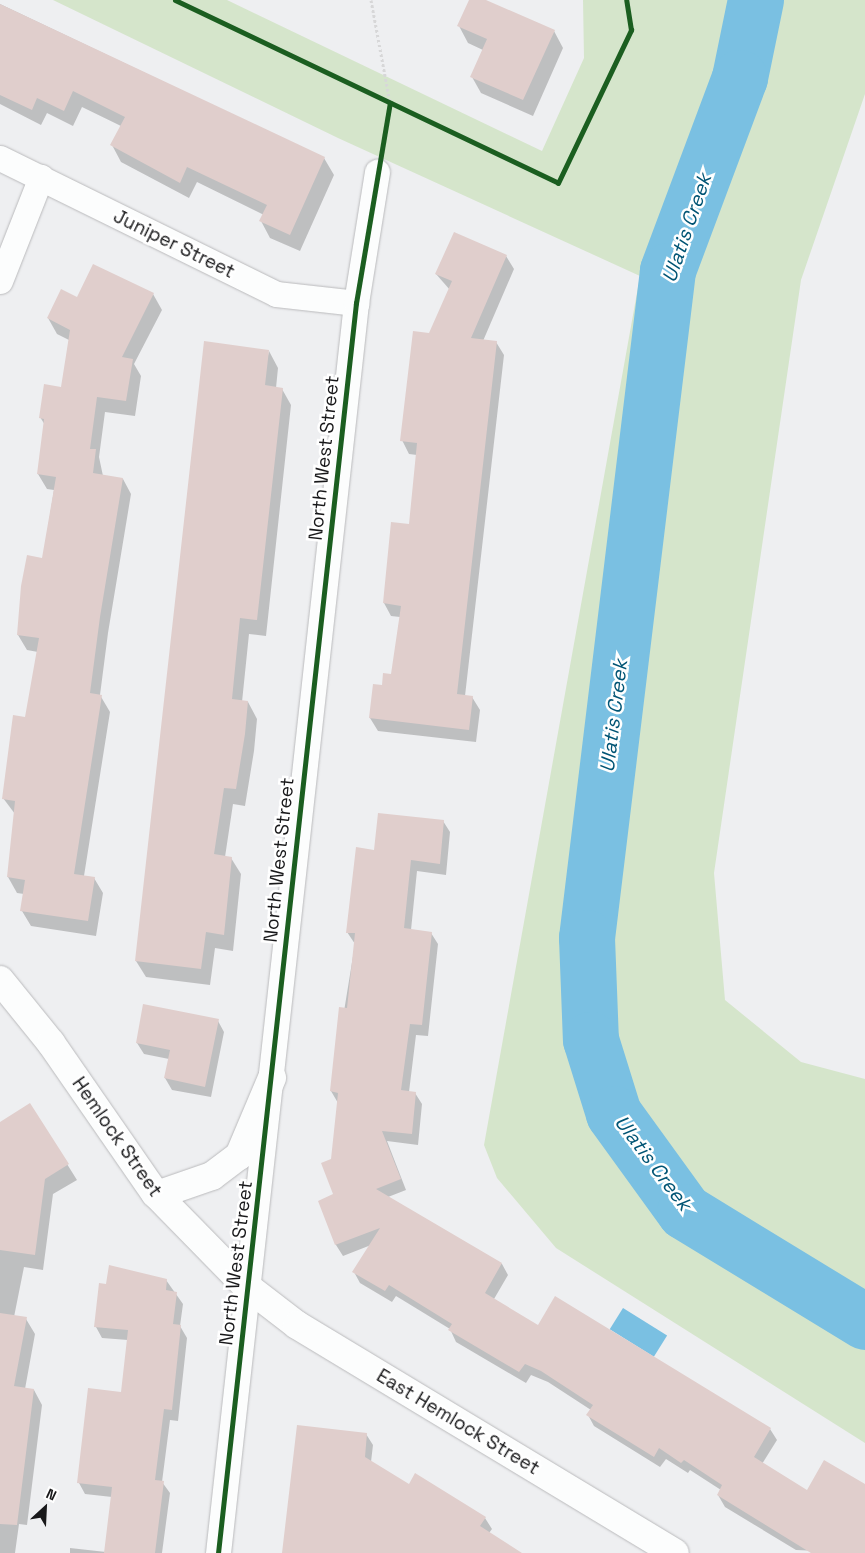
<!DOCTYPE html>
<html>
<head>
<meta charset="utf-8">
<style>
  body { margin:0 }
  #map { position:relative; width:865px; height:1553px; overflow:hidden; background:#eeeff1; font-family:"Space Grotesk",sans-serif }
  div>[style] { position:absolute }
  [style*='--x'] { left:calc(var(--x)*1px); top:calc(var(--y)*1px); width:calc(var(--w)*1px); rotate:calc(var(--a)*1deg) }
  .green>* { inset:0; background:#d5e5cb }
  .water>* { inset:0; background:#7ac0e2; transform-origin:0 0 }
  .shadow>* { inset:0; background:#0003 }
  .river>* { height:56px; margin:-28px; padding:0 28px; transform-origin:28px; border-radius:28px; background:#7ac0e2 }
  .building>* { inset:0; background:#e0cecc }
  .path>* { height:3px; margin-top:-1.5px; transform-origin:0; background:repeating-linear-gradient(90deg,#d7d7d8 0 2.5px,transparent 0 5px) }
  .roads { filter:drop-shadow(0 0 1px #bababc) drop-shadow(0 0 1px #bababc) }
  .minor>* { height:25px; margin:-12.5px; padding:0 12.5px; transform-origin:12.5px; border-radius:12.5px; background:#fcfdfd }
  .tertiary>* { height:28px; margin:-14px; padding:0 14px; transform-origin:14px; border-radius:14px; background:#fcfdfd }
  .cycleway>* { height:5px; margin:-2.5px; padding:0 2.5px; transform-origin:2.5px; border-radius:2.5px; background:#1b5e20 }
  span { translate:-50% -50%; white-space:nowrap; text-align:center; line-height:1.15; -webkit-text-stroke:5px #fff; paint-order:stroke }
  .street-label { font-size:19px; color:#18181a }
  .water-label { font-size:20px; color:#005474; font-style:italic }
  .north { position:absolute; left:20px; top:1483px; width:50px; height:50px; -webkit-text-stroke:4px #fff; paint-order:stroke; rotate:25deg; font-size:14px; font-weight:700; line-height:20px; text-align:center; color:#18181a }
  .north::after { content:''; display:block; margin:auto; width:18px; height:22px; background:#18181a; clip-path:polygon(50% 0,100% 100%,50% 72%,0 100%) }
</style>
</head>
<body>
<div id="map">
  <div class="green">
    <i style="clip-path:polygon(53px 0,227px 0,542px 151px,584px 58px,583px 0,865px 0,865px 94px,801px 280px,714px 873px,725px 1000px,801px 1062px,865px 1079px,865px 1443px,556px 1248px,497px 1178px,484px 1145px,640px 276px,338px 138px)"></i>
  </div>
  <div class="water">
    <i style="left:623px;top:1308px;width:52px;height:25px;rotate:32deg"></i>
  </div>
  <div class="shadow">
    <i style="clip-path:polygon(471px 0,483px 0,554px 31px,563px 48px,533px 116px,481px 93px,472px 77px,483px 50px,468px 43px,459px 26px)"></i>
    <i style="clip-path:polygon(0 4px,324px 158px,334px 175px,300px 251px,270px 238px,261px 221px,264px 215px,197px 182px,189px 198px,121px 162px,112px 145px,121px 126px,82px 107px,73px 126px,47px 113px,41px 125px,0 104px)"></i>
    <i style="clip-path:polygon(506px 256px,514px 269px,483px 341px,496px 342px,504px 355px,465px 696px,472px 697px,480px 710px,476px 742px,378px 731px,370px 718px,392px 675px,400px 617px,391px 616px,384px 603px,410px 525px,417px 455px,409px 454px,402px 440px,430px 334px,450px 290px,436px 274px)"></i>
    <i style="clip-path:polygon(153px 294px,162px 310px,134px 364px,141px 376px,135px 416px,105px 412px,99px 457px,103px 476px,123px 479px,131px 494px,108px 633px,100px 695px,110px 712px,84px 876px,94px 878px,103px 893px,96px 936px,31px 926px,22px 911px,24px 894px,17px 893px,8px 877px,15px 814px,3px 798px,26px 719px,38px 652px,27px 650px,18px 635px,43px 559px,54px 490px,47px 489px,38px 474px,45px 425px,40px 417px,62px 389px,69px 340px,57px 334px,48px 318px,77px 298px)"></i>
    <i style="clip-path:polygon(269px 351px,278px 368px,276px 388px,282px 389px,291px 405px,266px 636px,249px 634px,242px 702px,248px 702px,257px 719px,254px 751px,245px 806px,233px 804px,225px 857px,231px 858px,241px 874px,233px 951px,215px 948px,210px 985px,146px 977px,136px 961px)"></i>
    <i style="clip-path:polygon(443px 821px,450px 832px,446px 875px,417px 871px,411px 930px,431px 933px,438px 944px,428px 1036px,416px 1035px,409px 1092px,415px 1093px,422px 1104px,418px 1145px,387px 1141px,406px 1190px,388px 1197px,502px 1264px,508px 1275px,494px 1299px,538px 1327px,770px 1429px,777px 1440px,762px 1464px,807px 1491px,865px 1491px,865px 1553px,796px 1550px,725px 1507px,718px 1495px,721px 1490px,690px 1470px,688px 1473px,666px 1459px,660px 1467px,594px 1426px,588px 1415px,591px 1410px,548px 1382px,531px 1375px,526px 1383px,456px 1342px,450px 1329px,396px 1296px,392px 1302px,360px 1283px,354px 1272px,371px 1245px,343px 1256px,336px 1245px,320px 1201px,335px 1195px,332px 1160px,338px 1103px,331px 1091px,355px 944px,347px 932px,375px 851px)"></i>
    <i style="clip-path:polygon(218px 1021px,224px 1032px,211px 1097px,172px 1090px,165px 1078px,169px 1059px,144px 1054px,137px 1043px)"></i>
    <i style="clip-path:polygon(30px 1105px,77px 1180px,53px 1194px,43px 1270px,24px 1267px,14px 1317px,26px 1319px,35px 1334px,25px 1389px,34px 1390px,42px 1405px,27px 1525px,19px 1524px,15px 1553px,0 1553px,0 1123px)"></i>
    <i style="clip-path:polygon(166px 1280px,183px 1304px,180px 1326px,187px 1338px,178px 1421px,170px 1420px,162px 1482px,170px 1493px,162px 1553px,70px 1553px,70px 1548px,106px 1552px,112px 1497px,85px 1494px,79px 1483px,122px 1394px,128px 1340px,102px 1338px,96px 1327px,107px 1285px)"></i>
    <i style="clip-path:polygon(366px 1434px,373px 1445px,371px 1462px,409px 1486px,485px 1518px,492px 1529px,489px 1533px,520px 1553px,283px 1553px)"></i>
  </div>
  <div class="river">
    <i style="--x:756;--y:0;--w:80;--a:101.6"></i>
    <i style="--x:740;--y:78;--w:206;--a:110.5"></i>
    <i style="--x:668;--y:271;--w:672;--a:96.92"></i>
    <i style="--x:587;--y:938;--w:102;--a:87.8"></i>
    <i style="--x:591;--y:1040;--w:77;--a:72.7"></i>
    <i style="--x:614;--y:1114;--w:121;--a:54.1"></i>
    <i style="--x:685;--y:1212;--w:211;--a:31.4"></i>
  </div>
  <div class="building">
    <i style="clip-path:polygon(469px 0,486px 0,555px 30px,523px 100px,470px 77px,487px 39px,457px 26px)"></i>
    <i style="clip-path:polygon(0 4px,325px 157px,290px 235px,259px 221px,267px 205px,187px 167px,180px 183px,110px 145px,125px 117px,73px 91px,64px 111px,37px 98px,32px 110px,0 95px)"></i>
    <i style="clip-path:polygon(454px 232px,507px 255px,471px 338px,497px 341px,457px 694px,473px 696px,469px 730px,369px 718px,373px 684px,382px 685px,383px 673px,391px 674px,401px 606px,383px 603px,391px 522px,409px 524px,417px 443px,400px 441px,413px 331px,429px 333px,452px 281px,435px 274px)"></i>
    <i style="clip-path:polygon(93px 264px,154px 293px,122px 357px,133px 359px,126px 401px,97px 397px,90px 449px,96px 449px,93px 473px,123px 478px,100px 617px,90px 693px,102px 695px,74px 874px,95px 877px,88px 921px,20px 911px,25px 880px,7px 877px,15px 801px,2px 799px,13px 715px,25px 717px,39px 638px,17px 635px,21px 586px,27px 555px,42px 558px,56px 477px,37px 474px,44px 419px,39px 418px,44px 384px,61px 387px,70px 330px,47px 318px,61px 289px,77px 297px)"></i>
    <i style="clip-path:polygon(204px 341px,269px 350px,265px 385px,283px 388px,257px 620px,240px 618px,232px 699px,248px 701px,245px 734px,236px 789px,224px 788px,214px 854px,232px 857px,224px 935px,206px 932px,201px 969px,135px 961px)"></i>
    <i style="clip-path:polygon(378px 813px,444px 820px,440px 864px,411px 860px,404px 928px,432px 932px,422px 1025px,410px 1024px,401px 1090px,416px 1092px,412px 1134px,382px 1131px,401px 1179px,376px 1189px,502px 1263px,485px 1293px,538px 1325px,555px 1296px,771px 1428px,754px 1457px,807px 1490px,824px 1460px,865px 1484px,865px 1553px,811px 1553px,717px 1495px,722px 1485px,684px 1460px,681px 1463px,659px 1448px,654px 1457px,586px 1415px,593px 1405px,541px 1371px,525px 1364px,519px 1372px,448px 1330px,452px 1324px,389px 1285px,385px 1291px,352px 1272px,380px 1228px,335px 1245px,318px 1201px,333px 1194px,321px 1163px,331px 1159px,338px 1093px,330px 1091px,339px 1007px,347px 1008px,355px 933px,346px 933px,356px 847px,374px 850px)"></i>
    <i style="clip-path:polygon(143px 1004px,219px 1019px,205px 1087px,164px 1078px,170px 1050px,136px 1043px)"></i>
    <i style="clip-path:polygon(30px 1103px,69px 1164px,45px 1179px,35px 1255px,0 1250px,0 1122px)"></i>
    <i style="clip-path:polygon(109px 1265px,167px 1279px,166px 1290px,177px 1292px,173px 1324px,181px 1325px,172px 1410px,164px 1409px,155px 1480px,164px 1481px,155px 1553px,104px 1553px,112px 1487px,77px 1483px,88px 1388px,121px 1392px,128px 1330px,94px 1327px,99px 1283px,106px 1284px)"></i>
    <i style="clip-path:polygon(0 1313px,27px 1317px,14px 1386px,34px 1389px,17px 1525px,0 1524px)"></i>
    <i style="clip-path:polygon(297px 1425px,367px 1433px,365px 1457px,409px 1484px,415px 1473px,486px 1517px,480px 1526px,522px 1553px,282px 1553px)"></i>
  </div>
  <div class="path">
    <i style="--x:371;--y:0;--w:105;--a:79.5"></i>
  </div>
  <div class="roads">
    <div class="minor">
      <i style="--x:0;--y:158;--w:308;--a:26.2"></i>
      <i style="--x:276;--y:294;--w:81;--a:6.4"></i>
      <i style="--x:0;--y:281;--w:112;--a:-68.5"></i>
      <i style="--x:218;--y:1553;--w:1258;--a:-83.7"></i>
      <i style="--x:356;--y:303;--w:133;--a:-80.9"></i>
    </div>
    <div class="tertiary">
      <i style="--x:0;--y:980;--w:81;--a:51"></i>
      <i style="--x:51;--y:1043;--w:183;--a:55.3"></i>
      <i style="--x:155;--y:1193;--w:129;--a:45.6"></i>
      <i style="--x:245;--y:1285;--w:66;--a:37.6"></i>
      <i style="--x:297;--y:1325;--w:441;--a:31.1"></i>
      <i style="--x:157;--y:1195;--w:58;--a:-19.1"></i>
      <i style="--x:212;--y:1176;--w:34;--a:-37"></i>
      <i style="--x:239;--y:1156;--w:85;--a:-67.1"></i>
    </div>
  </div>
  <div class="cycleway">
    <i style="--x:175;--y:0;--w:424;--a:25.5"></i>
    <i style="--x:558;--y:183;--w:170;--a:-64.5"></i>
    <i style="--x:631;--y:30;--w:30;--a:-99"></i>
    <i style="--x:218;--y:1553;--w:1258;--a:-83.7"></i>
    <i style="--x:356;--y:303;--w:203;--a:-80.4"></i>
  </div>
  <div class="street-label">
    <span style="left:174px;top:244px;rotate:26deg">Juniper Street</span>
    <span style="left:324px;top:458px;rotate:-84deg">North West Street</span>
    <span style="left:279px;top:860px;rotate:-84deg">North West Street</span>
    <span style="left:117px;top:1137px;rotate:55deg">Hemlock Street</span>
    <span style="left:236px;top:1263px;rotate:-83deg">North West Street</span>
    <span style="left:458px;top:1422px;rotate:31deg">East Hemlock Street</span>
  </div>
  <div class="water-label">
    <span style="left:687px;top:228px;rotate:-71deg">Ulatis Creek</span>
    <span style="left:614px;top:716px;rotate:-83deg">Ulatis Creek</span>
    <span style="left:653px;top:1163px;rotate:53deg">Ulatis Creek</span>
  </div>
  <div class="north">N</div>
</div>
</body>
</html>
